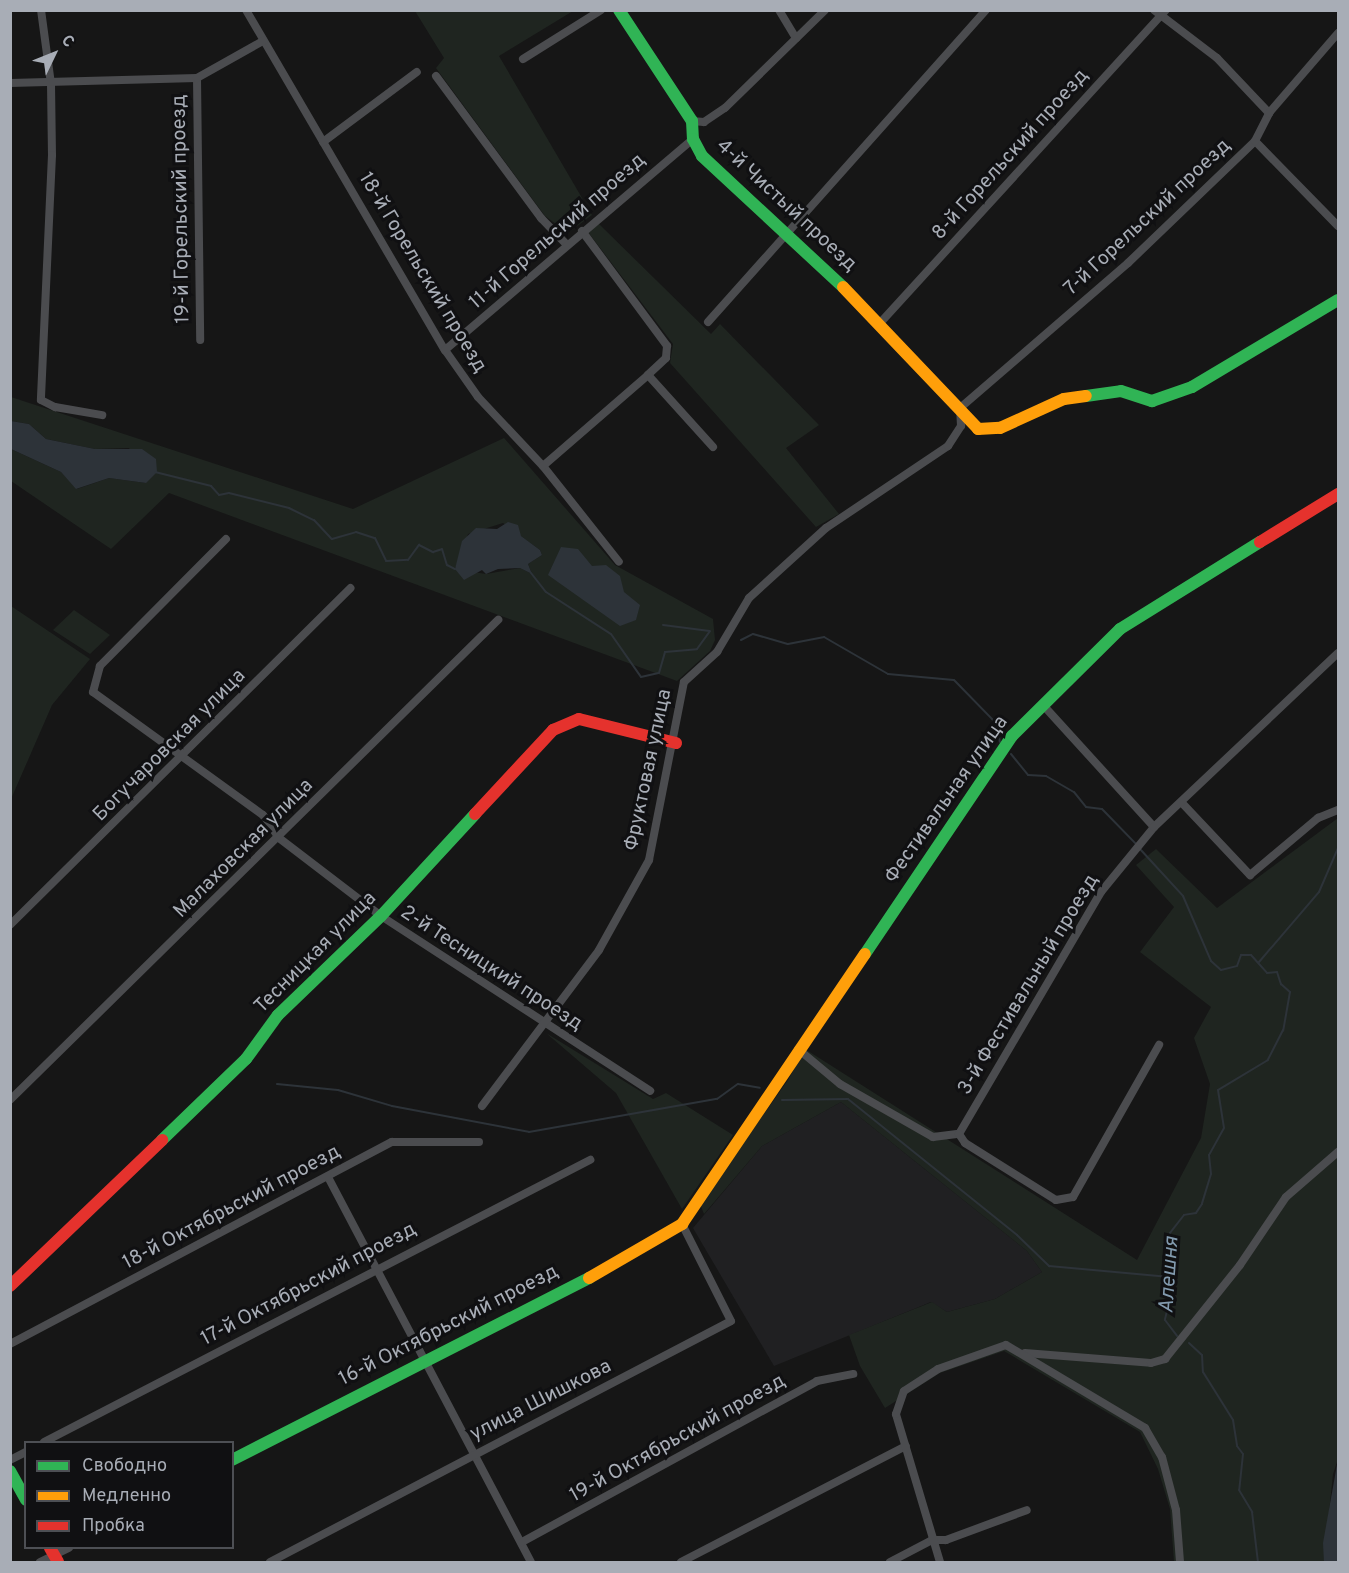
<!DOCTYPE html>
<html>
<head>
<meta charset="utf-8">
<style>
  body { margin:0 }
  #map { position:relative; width:1349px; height:1573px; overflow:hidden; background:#161616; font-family:Overpass,sans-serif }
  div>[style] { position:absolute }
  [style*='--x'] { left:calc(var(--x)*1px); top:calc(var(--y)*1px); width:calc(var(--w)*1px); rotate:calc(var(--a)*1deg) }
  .built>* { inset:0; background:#202022 }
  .green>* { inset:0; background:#1f2520 }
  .water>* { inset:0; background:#2d3339 }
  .stream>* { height:2px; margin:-1px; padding:0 1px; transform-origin:1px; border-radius:1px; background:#2d3339 }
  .street>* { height:8px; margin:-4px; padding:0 4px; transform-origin:4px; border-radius:4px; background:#4b4c4f }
  .fast>* { height:12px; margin:-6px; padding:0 6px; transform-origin:6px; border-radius:6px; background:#30b455 }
  .slow>* { height:12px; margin:-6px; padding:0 6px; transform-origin:6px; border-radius:6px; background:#ff9f0a }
  .jam>* { height:12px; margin:-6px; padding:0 6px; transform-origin:6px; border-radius:6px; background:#e5322d }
  span { translate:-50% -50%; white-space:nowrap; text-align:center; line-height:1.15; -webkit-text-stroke:6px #101012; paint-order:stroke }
  .street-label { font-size:20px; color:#a8adb6 }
  .water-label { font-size:21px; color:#829aae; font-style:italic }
  .frame { position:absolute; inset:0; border:12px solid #a8adb6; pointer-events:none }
  .legend { position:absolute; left:24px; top:1441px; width:210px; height:108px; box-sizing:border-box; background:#101012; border:2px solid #4d4f54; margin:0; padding:8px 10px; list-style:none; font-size:18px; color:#a8adb6 }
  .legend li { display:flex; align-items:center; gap:12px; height:30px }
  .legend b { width:30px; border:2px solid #4d4f54 }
  .north { position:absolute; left:24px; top:24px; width:60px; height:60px; -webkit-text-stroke:4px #101012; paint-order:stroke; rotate:47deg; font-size:16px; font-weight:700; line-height:24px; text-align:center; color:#a8adb6 }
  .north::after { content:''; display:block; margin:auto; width:21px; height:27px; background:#a8adb6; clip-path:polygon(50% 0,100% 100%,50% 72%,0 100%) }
</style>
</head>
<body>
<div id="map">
  <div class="built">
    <i style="clip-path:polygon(841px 1102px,1027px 1251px,1042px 1272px,995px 1299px,947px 1312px,931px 1302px,774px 1366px,693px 1228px,762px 1146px)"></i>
  </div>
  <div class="green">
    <i style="clip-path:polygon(415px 11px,573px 11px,499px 56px,592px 215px,568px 233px,545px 216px,436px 68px,444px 58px)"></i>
    <i style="clip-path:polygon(599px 224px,711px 334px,720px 324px,819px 425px,786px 448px,839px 514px,816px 527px,670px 363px,673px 344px,588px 232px)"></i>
    <i style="clip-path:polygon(evenodd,11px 397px,353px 509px,504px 438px,615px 565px,713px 619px,715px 640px,710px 651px,677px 681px,169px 493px,111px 549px,11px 481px,11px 449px,61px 472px,77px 489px,109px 478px,146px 483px,129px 448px,95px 449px,46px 439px,29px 424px,11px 421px,11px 397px,503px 523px,540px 550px,542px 555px,528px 564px,532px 574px,520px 568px,486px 574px,455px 569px,468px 534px,503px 523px)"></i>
    <i style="clip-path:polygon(11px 606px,90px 659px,52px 705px,11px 799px)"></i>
    <i style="clip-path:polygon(74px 610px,110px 635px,90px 654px,53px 630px)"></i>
    <i style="clip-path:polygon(1338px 818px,1338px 1459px,1333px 1474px,1324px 1562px,1174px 1562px,1170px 1509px,1158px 1469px,1140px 1432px,1004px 1351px,940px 1373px,885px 1408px,860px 1366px,849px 1335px,932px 1302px,947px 1312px,995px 1299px,1042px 1272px,1027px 1251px,841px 1102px,762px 1146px,704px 1214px,700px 1204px,788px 1080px,805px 1049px,1137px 1260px,1201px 1138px,1210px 1084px,1194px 1038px,1211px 1007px,1140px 952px,1174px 907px,1136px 865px,1156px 849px,1217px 908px)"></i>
    <i style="clip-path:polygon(546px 1033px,653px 1099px,666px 1093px,733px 1135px,682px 1209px,616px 1093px)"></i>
  </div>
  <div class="water">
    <i style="clip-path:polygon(11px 421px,29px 424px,46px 439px,95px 449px,142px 449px,156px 459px,157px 472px,146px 483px,109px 478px,76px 489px,61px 472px,11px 449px)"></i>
    <i style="clip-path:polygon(508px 522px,518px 525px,521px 536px,540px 550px,542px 555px,528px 564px,532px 574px,520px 568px,498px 569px,486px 574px,482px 570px,464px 580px,455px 569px,462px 541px,476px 528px,497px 529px)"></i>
    <i style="clip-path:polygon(561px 547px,578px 549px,592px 566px,606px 565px,620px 576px,624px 592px,640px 605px,636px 620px,620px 626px,548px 575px)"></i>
    <i style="clip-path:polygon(1338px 1459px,1338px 1562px,1324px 1562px,1323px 1543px)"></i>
  </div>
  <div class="stream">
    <i style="--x:155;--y:472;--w:58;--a:14"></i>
    <i style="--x:211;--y:486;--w:12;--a:48"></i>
    <i style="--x:219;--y:495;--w:10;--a:-11"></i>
    <i style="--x:229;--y:493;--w:62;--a:14"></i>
    <i style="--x:289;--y:508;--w:28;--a:26"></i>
    <i style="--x:314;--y:520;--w:26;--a:47"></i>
    <i style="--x:332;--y:539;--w:25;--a:-16"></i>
    <i style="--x:356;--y:532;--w:20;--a:18"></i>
    <i style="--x:375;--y:538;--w:25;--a:64"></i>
    <i style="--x:386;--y:561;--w:22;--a:-3"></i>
    <i style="--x:408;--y:560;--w:19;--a:-54"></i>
    <i style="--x:419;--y:545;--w:16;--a:27"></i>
    <i style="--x:433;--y:552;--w:9;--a:-18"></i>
    <i style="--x:442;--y:549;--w:17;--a:73"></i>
    <i style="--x:447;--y:565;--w:9;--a:27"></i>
    <i style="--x:531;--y:573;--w:24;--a:52"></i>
    <i style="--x:546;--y:592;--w:77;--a:32.9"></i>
    <i style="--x:611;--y:634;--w:52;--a:55.1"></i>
    <i style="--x:641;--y:677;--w:18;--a:-13"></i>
    <i style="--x:659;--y:673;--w:22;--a:-74"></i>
    <i style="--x:665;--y:652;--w:32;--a:-5"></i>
    <i style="--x:697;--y:649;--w:22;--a:-54"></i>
    <i style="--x:663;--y:625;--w:47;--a:7.3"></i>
    <i style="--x:741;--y:640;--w:13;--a:-27"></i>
    <i style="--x:753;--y:634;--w:36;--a:16"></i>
    <i style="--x:788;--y:644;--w:37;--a:-11"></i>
    <i style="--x:824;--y:637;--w:74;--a:30"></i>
    <i style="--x:888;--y:674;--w:66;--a:5.2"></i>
    <i style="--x:954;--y:680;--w:62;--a:45.7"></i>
    <i style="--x:997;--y:724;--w:18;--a:81"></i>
    <i style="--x:1011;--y:754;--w:27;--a:51"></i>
    <i style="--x:1028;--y:775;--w:18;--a:3"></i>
    <i style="--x:1046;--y:776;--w:32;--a:30"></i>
    <i style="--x:1074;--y:792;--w:19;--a:51"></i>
    <i style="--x:1086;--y:807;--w:16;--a:7"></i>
    <i style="--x:1102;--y:809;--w:49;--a:45.8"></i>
    <i style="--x:1140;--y:849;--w:64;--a:47.5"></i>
    <i style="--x:1183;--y:896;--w:71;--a:66.7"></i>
    <i style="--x:1211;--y:961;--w:13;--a:42"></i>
    <i style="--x:1221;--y:970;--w:16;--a:-14"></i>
    <i style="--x:1237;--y:966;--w:12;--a:-70"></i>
    <i style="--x:1241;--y:955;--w:10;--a:0"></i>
    <i style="--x:1251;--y:955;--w:24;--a:48"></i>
    <i style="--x:1267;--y:973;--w:10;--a:-6"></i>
    <i style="--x:1277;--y:972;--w:13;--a:72"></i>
    <i style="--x:1281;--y:984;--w:12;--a:42"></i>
    <i style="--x:1290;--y:992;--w:39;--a:100"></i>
    <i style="--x:1283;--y:1030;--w:34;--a:117"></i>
    <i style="--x:1268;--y:1060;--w:58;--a:149"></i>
    <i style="--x:1218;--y:1090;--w:38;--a:81"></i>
    <i style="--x:1224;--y:1128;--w:31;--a:119"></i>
    <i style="--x:1209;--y:1155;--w:19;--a:84"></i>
    <i style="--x:1211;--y:1174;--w:31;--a:107"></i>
    <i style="--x:1202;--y:1204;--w:11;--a:124"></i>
    <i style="--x:1196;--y:1213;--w:12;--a:171"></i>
    <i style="--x:1184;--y:1215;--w:23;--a:128"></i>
    <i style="--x:1170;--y:1233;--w:50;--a:85.4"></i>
    <i style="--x:1174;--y:1283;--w:38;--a:104"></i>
    <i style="--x:1165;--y:1320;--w:20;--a:53"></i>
    <i style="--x:1259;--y:962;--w:92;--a:-49.4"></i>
    <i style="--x:1319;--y:892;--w:48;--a:-66.6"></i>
    <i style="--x:277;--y:1084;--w:61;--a:5.6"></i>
    <i style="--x:338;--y:1090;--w:56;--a:16.5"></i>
    <i style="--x:392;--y:1106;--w:139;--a:10.7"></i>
    <i style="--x:529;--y:1132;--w:191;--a:-10"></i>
    <i style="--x:717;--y:1099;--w:26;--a:-36"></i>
    <i style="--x:738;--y:1084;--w:22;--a:10"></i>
    <i style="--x:782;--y:1100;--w:66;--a:-0.9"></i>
    <i style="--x:848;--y:1099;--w:217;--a:38.8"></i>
    <i style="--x:1017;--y:1235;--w:45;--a:44.1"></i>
    <i style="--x:1049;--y:1266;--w:121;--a:5.2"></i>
    <i style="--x:1189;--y:1343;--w:18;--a:43"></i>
    <i style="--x:1202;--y:1355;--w:17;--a:87"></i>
    <i style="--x:1203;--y:1372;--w:57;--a:58"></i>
    <i style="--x:1233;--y:1420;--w:26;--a:81"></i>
    <i style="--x:1237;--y:1446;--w:10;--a:53"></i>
    <i style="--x:1243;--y:1454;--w:36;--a:96"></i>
    <i style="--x:1239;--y:1490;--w:26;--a:59"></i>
    <i style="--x:1252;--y:1512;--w:50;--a:83.2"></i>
  </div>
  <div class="street">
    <i style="--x:41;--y:10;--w:75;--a:82.3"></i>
    <i style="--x:51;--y:84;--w:71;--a:89.2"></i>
    <i style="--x:52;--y:155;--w:245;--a:92.6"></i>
    <i style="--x:41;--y:400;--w:16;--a:27"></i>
    <i style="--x:55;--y:407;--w:48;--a:9.7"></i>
    <i style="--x:246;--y:10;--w:394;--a:59.7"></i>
    <i style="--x:445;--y:350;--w:57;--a:54.9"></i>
    <i style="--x:478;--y:397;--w:95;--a:46.7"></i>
    <i style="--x:543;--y:466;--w:122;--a:51.6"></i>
    <i style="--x:779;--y:10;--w:33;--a:59"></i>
    <i style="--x:1154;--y:10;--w:79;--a:37.3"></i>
    <i style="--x:1217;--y:58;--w:76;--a:46.6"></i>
    <i style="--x:523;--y:59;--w:92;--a:-32.1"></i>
    <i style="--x:436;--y:76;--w:177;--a:53.5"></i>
    <i style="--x:541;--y:218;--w:37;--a:46"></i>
    <i style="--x:197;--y:78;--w:262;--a:89.3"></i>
    <i style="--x:10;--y:83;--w:187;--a:-1.5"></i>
    <i style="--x:197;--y:78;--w:76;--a:-29.3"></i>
    <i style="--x:692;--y:121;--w:12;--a:5"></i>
    <i style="--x:704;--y:122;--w:25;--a:-34"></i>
    <i style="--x:725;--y:108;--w:140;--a:-44.4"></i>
    <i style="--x:1255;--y:141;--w:119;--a:45.7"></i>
    <i style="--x:323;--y:142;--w:117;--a:-36.7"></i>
    <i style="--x:582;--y:231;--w:143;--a:53.5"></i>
    <i style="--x:667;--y:346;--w:12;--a:95"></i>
    <i style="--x:666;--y:358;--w:25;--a:137"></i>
    <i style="--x:648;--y:375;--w:97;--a:47.9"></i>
    <i style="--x:708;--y:322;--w:418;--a:-48.3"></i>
    <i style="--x:881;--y:322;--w:423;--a:-47.6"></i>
    <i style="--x:445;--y:350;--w:326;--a:-40.4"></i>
    <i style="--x:543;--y:466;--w:139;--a:-40.9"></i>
    <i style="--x:226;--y:539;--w:179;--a:134.8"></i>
    <i style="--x:100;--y:666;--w:27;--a:105"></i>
    <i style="--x:93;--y:692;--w:210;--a:35.9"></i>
    <i style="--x:263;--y:815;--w:28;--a:55"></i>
    <i style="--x:279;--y:838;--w:128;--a:37.4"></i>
    <i style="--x:381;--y:916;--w:321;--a:33"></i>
    <i style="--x:1043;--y:705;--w:165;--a:47.7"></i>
    <i style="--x:1183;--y:804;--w:98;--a:46.7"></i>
    <i style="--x:1250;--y:875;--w:89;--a:-40"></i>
    <i style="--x:1318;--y:818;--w:22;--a:-22"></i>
    <i style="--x:10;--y:925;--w:479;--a:-44.7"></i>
    <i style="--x:798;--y:1049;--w:55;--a:39.8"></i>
    <i style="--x:840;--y:1084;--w:107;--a:29.7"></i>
    <i style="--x:933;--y:1137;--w:26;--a:-7"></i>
    <i style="--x:10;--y:1100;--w:685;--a:-44.53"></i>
    <i style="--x:482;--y:1106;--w:195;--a:-53.1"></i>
    <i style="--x:599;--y:950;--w:103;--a:-60.9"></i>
    <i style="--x:649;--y:860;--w:181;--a:-78.9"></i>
    <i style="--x:684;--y:682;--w:45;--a:-42.3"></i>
    <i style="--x:717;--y:652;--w:63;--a:-59.3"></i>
    <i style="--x:749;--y:598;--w:104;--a:-42.3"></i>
    <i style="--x:826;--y:528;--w:147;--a:-33.9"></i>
    <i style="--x:948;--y:446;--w:24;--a:-57"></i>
    <i style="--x:961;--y:426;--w:18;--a:-93"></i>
    <i style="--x:960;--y:408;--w:222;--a:-40.8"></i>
    <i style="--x:1128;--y:263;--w:176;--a:-43.8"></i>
    <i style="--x:1255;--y:141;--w:31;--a:-63"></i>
    <i style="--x:1269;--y:113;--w:106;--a:-49.2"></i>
    <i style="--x:959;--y:1134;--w:281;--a:-59.6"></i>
    <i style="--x:1101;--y:892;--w:84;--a:-50.8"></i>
    <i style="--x:1154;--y:827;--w:253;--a:-43.4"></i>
    <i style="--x:959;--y:1134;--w:11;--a:56"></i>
    <i style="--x:965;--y:1143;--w:107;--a:32.1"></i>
    <i style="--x:1056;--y:1200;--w:17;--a:-10"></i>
    <i style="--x:1073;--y:1197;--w:175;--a:-60.5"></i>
    <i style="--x:328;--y:1177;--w:435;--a:62.2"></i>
    <i style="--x:10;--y:1344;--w:432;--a:-27.9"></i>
    <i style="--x:392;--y:1142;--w:87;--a:0"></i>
    <i style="--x:1025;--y:1353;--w:126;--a:4.5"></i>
    <i style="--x:1151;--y:1363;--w:15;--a:-16"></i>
    <i style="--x:1165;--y:1359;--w:120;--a:-51.4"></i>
    <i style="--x:1240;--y:1265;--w:82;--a:-55.9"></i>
    <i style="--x:1286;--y:1197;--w:69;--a:-40.9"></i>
    <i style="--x:44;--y:1442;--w:615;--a:-27.32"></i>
    <i style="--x:10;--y:1460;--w:18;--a:-27"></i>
    <i style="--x:522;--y:1542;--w:336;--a:-28.6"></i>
    <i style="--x:817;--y:1381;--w:37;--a:-11"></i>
    <i style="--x:40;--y:1562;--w:32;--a:-26"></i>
    <i style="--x:270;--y:1562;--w:520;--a:-27.6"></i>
    <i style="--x:731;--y:1321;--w:109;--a:-116.8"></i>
    <i style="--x:681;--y:1562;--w:253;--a:-27.3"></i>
    <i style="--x:890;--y:1562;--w:47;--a:-27.6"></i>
    <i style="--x:932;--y:1540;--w:14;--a:0"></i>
    <i style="--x:946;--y:1540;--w:86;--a:-20.3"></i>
    <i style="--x:940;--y:1562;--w:154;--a:-106.6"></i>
    <i style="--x:896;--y:1414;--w:24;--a:-71"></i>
    <i style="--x:904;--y:1391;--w:40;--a:-32.9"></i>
    <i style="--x:938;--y:1369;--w:72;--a:-19.4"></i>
    <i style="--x:1006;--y:1345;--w:162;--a:30.8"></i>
    <i style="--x:1145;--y:1428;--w:34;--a:60"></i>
    <i style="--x:1162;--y:1457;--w:55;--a:75.2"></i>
    <i style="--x:1176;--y:1510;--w:52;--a:85.6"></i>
  </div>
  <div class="fast">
    <i style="--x:619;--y:10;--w:133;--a:56.7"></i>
    <i style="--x:692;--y:121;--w:18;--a:87"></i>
    <i style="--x:693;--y:139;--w:19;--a:62"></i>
    <i style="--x:702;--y:156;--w:192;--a:42.9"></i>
    <i style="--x:1086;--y:396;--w:35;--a:-8"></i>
    <i style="--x:1121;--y:391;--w:33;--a:18"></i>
    <i style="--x:1152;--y:401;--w:42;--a:-19.3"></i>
    <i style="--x:1192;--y:387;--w:170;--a:-30.8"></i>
    <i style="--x:865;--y:954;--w:263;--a:-56"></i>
    <i style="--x:1012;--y:736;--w:152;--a:-44.7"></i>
    <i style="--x:1120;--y:629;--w:165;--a:-31.9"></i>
    <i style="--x:162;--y:1140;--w:117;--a:-44"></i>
    <i style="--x:246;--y:1059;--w:54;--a:-54"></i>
    <i style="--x:278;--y:1015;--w:143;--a:-43.9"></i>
    <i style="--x:381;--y:916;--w:139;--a:-47.3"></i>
    <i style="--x:232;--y:1460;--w:401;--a:-27"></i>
    <i style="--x:10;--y:1471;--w:33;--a:61"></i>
  </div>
  <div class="slow">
    <i style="--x:843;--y:287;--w:196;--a:46.4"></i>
    <i style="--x:978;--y:429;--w:22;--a:-3"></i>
    <i style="--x:1000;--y:428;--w:70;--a:-24.4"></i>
    <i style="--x:1064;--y:399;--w:22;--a:-8"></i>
    <i style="--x:589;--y:1278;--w:108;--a:-30.1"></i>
    <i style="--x:682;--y:1224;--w:326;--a:-55.9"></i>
  </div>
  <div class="jam">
    <i style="--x:1260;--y:542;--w:92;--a:-31.6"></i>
    <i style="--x:475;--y:814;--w:115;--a:-47.1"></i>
    <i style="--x:553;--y:730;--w:28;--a:-23"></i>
    <i style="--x:579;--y:719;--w:100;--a:13.9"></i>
    <i style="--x:10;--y:1286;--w:211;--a:-43.8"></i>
    <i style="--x:50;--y:1548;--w:16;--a:60"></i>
  </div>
  <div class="street-label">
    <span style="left:1011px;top:155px;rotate:-48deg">8-й Горельский проезд</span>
    <span style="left:786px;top:206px;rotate:43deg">4-й Чистый проезд</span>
    <span style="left:182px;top:209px;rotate:-91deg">19-й Горельский проезд</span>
    <span style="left:1148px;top:218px;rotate:-43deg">7-й Горельский проезд</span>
    <span style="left:558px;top:232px;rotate:-41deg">11-й Горельский проезд</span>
    <span style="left:422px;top:273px;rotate:59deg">18-й Горельский проезд</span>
    <span style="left:170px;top:746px;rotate:-45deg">Богучаровская улица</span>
    <span style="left:649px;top:770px;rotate:-78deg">Фруктовая улица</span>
    <span style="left:947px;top:800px;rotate:-55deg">Фестивальная улица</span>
    <span style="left:244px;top:849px;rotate:-45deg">Малаховская улица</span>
    <span style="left:316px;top:953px;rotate:-45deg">Тесницкая улица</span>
    <span style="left:491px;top:969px;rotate:33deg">2-й Тесницкий проезд</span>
    <span style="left:1029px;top:985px;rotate:-59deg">3-й Фестивальный проезд</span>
    <span style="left:232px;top:1208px;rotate:-28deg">18-й Октябрьский проезд</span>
    <span style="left:309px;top:1285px;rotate:-28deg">17-й Октябрьский проезд</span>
    <span style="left:449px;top:1326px;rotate:-27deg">16-й Октябрьский проезд</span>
    <span style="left:541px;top:1401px;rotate:-27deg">улица Шишкова</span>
    <span style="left:678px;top:1439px;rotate:-29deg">19-й Октябрьский проезд</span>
  </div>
  <div class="water-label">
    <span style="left:1170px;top:1275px;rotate:-86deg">Алешня</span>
  </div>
  <div class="frame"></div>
  <ul class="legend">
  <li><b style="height:8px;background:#30b455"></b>Свободно</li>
  <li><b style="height:8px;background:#ff9f0a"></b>Медленно</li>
  <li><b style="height:8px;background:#e5322d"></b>Пробка</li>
  </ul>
  <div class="north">С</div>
</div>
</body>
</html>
